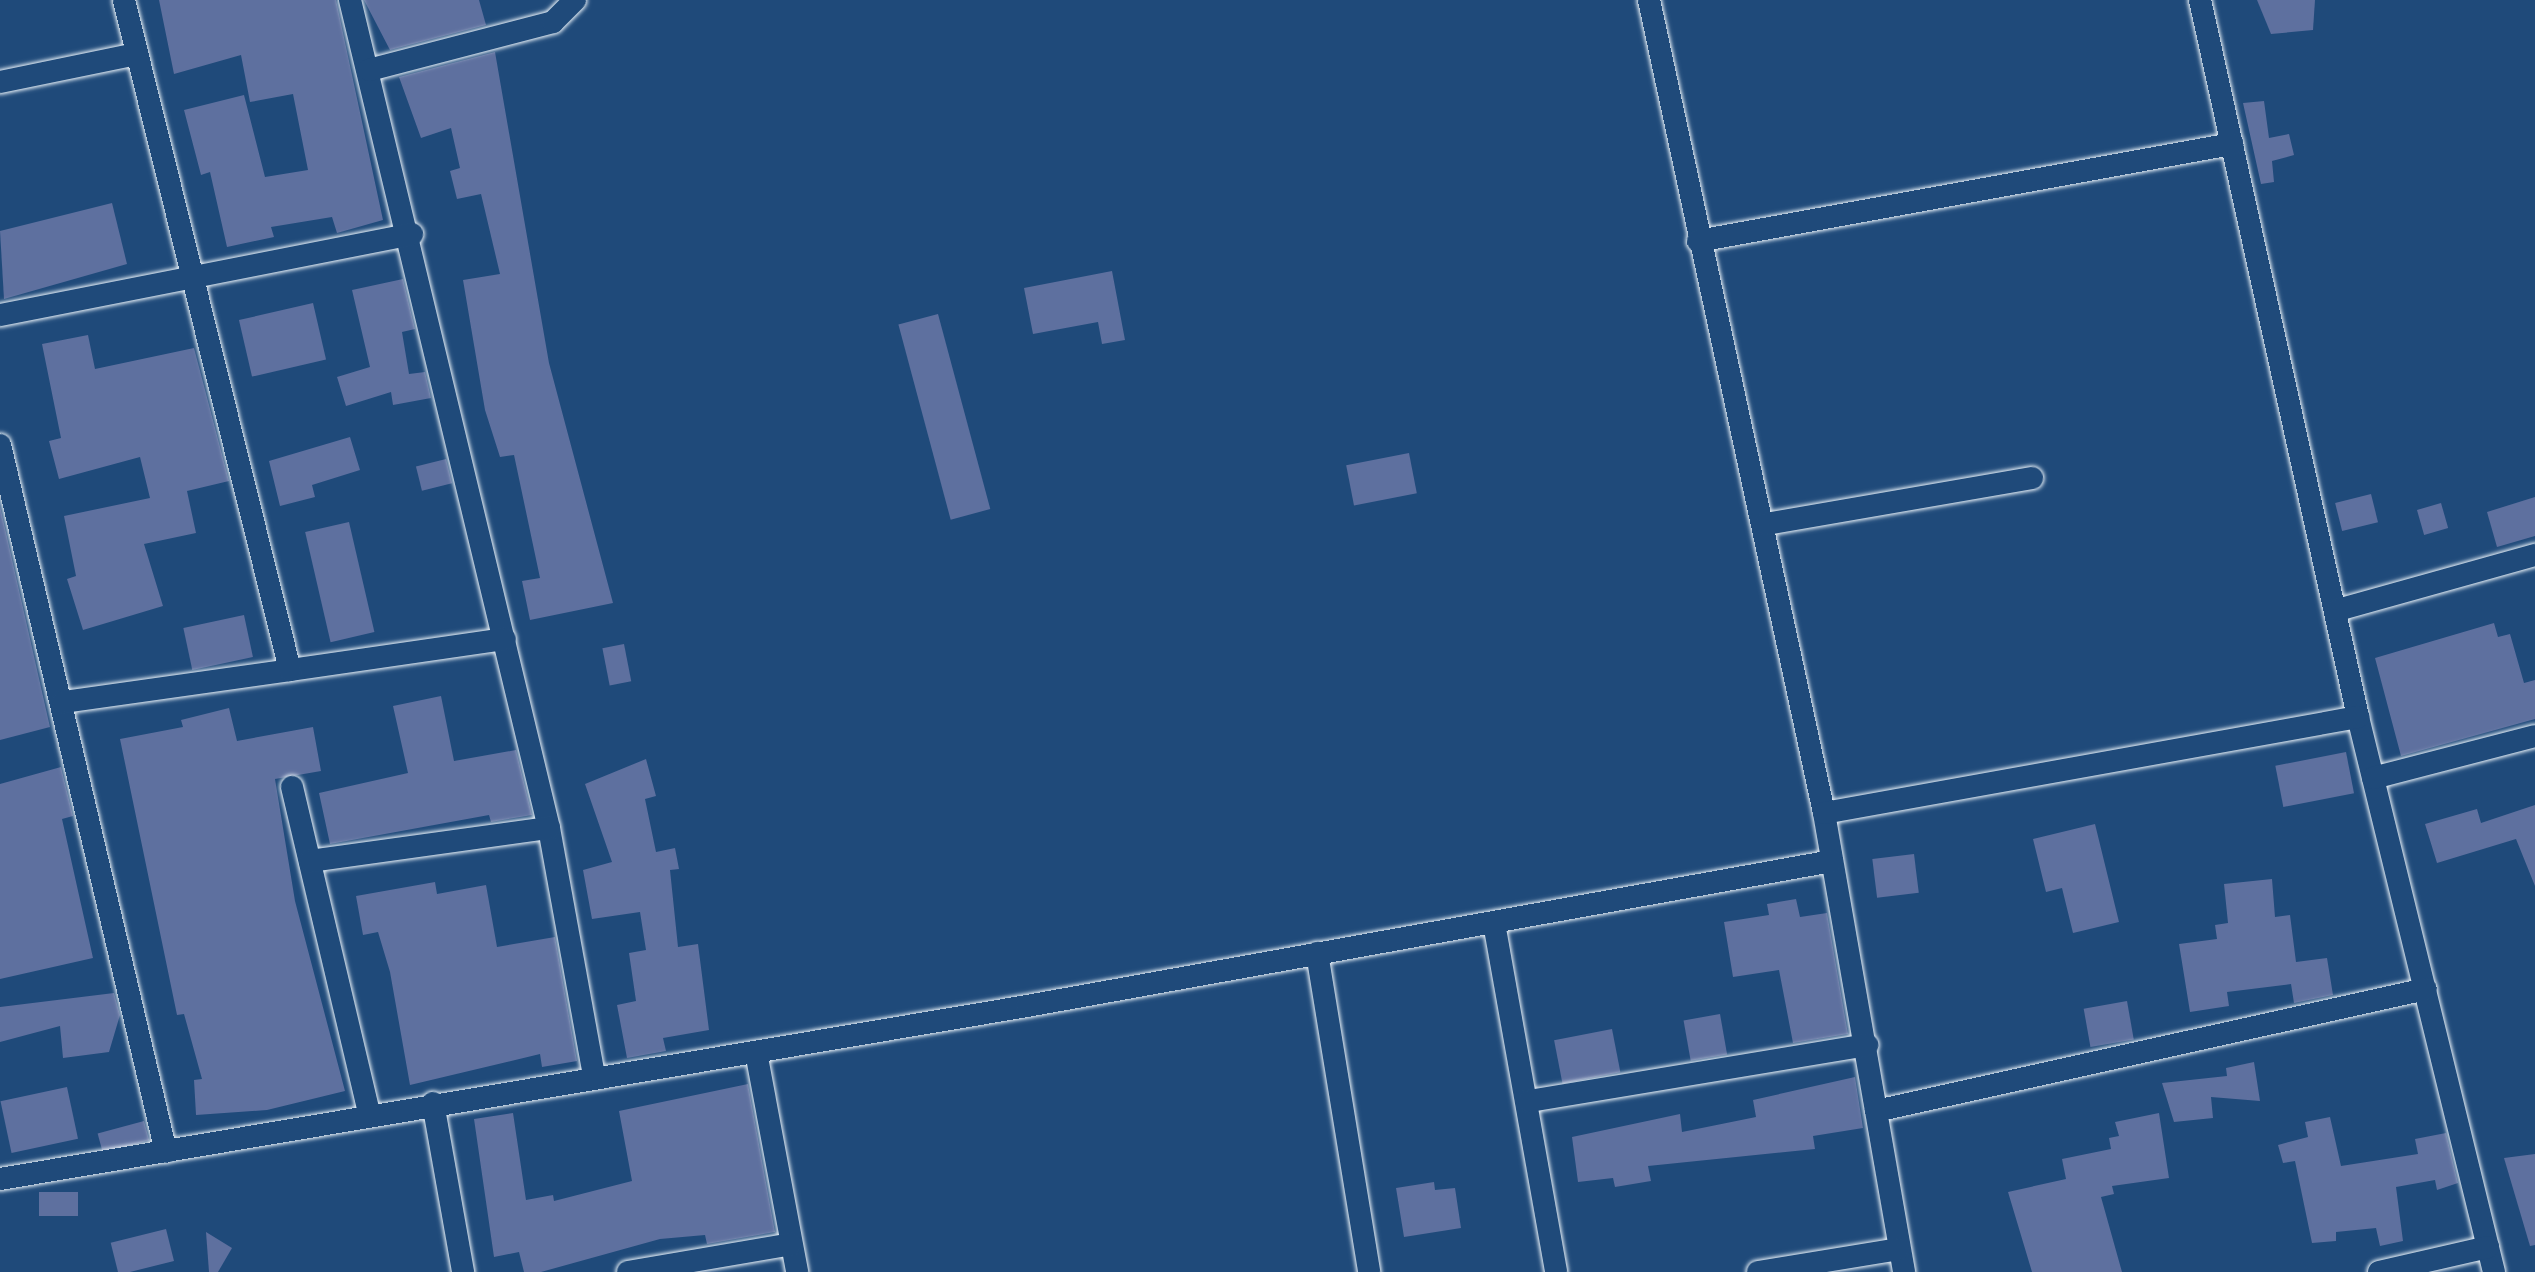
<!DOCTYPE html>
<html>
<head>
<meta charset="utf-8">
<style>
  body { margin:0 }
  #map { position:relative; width:2535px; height:1272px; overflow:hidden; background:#1f4a7a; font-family:Mynerve,sans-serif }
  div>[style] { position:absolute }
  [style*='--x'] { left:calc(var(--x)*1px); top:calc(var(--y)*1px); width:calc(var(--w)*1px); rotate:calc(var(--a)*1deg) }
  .building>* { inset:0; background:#5e709f; transform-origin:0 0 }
  .roads { filter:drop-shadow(0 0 2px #e8f1f8) drop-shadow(0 0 2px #e8f1f8) }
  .minor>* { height:22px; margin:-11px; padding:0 11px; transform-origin:11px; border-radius:11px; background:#1f4a7a }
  span { translate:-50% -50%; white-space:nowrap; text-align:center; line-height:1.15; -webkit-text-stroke:6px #1f4a7a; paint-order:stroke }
</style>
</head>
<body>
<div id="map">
  <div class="building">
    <i style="clip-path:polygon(159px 0,336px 0,383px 220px,337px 233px,332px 217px,271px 227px,274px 237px,227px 247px,210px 172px,201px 175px,184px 110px,244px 95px,265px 177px,308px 170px,293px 94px,250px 102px,241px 55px,174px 74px)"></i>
    <i style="clip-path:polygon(364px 0,479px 0,486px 25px,390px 50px)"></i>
    <i style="clip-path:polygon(2257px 0,2315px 0,2313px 30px,2271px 34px)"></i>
    <i style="clip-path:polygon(495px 52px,549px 363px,613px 603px,530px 620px,522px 581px,540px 578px,514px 455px,500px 457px,485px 410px,463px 280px,500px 274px,481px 194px,457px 199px,450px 171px,460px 168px,451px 128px,421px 138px,399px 77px)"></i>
    <i style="clip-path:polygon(2264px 101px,2269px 138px,2289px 134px,2294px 155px,2272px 161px,2274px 182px,2261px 184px,2243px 103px)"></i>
    <i style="clip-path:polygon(112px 203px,127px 264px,4px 299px,0 231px)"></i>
    <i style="clip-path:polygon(1112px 271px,1125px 340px,1102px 344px,1098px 322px,1033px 334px,1024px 288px)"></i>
    <i style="clip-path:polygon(403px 279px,415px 329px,402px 332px,409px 374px,425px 372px,431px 398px,393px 405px,391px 392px,346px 406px,337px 377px,370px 367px,352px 290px)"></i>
    <i style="left:313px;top:303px;width:58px;height:76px;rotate:77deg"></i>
    <i style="left:938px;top:314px;width:202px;height:41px;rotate:75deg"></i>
    <i style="clip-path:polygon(88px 335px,95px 369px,194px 348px,229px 481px,187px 491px,196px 533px,144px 544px,163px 606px,83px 630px,67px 579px,76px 576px,64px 516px,150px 498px,140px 457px,59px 479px,49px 441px,61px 438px,42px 344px)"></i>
    <i style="clip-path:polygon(350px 437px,360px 470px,312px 485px,315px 497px,280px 506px,269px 461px)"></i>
    <i style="left:1409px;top:453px;width:41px;height:64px;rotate:79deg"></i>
    <i style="left:446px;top:459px;width:25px;height:31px;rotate:76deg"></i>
    <i style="left:2371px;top:494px;width:29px;height:37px;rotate:76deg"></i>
    <i style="clip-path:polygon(2535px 497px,2535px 536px,2497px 547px,2487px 512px)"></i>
    <i style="left:2441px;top:503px;width:26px;height:25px;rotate:74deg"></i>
    <i style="clip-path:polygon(0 506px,50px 727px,0 740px)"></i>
    <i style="left:349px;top:522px;width:113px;height:45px;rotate:77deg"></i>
    <i style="left:244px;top:615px;width:43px;height:62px;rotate:78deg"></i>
    <i style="clip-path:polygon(2494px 623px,2498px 637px,2510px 634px,2524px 683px,2535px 680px,2535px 719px,2401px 756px,2375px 658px)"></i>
    <i style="left:624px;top:644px;width:38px;height:22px;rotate:79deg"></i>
    <i style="clip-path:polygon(441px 696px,454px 761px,516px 750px,532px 815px,491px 822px,489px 815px,330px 844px,319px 793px,408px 773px,393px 706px)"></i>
    <i style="clip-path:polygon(229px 708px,237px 741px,313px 727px,321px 771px,275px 779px,295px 901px,345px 1091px,267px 1110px,196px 1115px,194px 1080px,202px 1079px,184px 1014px,177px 1015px,120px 739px,183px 727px,181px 720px)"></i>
    <i style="left:2346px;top:752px;width:42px;height:72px;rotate:79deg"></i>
    <i style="clip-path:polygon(646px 759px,656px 796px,645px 799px,656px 852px,675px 848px,679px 869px,670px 870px,678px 947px,698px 944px,709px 1030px,663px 1038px,666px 1051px,627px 1058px,617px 1005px,636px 1001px,629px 953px,646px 950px,640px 912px,592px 919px,583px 870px,612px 862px,585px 784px)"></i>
    <i style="clip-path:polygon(61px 767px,73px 816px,62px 819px,93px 958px,0 979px,0 784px)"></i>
    <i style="clip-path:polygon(2535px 805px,2535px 886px,2516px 839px,2437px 863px,2425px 824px,2477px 809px,2481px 823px)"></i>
    <i style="clip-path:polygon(2095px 824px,2119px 922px,2073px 933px,2062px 888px,2046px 892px,2033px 839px)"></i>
    <i style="left:1914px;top:854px;width:39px;height:42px;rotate:83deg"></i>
    <i style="clip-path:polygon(2272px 879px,2275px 917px,2290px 915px,2296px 962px,2327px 958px,2333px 995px,2294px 1003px,2291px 984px,2227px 992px,2229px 1006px,2190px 1012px,2179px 944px,2217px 939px,2215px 925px,2228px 923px,2224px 884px)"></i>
    <i style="clip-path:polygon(435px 882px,437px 894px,486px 885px,497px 947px,555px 937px,577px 1061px,542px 1067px,540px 1054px,410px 1085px,390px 972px,378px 932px,363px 935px,356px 896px)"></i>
    <i style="clip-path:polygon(1796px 899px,1800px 917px,1827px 913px,1848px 1034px,1793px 1043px,1779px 970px,1733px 977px,1724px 922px,1769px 915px,1767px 904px)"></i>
    <i style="clip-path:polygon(114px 993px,120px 1015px,109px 1052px,63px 1058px,60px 1026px,0 1042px,0 1007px)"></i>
    <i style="left:2127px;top:1001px;width:39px;height:44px;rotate:80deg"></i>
    <i style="left:1720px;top:1014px;width:41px;height:37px;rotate:80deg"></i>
    <i style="left:1612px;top:1029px;width:44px;height:59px;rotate:79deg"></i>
    <i style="clip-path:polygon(2254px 1062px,2260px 1101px,2211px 1097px,2213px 1118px,2174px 1122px,2162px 1083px,2227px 1076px,2226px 1068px)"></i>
    <i style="clip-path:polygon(1855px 1077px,1863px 1128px,1813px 1136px,1815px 1149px,1648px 1166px,1651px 1181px,1615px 1187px,1613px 1178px,1578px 1182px,1572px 1137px,1680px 1114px,1682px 1132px,1756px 1117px,1753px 1100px)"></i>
    <i style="clip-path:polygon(748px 1084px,775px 1232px,707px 1244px,705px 1235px,660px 1239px,541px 1272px,524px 1272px,519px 1252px,494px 1257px,474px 1119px,513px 1113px,526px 1200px,553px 1195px,554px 1201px,632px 1181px,619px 1111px)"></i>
    <i style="left:67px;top:1087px;width:53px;height:68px;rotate:78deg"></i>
    <i style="clip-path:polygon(2159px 1113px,2169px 1178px,2112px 1186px,2114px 1194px,2101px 1197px,2122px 1272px,2032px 1272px,2008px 1192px,2066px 1179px,2062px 1159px,2111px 1149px,2109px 1138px,2119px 1136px,2115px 1122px)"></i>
    <i style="clip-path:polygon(2330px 1117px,2341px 1166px,2418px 1154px,2415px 1139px,2446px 1133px,2458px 1183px,2437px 1190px,2435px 1180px,2396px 1187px,2403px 1241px,2380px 1246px,2376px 1228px,2336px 1232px,2336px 1241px,2312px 1243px,2295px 1161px,2283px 1163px,2278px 1145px,2308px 1137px,2305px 1122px)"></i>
    <i style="left:144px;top:1121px;width:20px;height:48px;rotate:75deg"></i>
    <i style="clip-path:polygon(2535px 1154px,2535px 1245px,2530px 1246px,2504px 1158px)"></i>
    <i style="clip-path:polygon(1434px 1182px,1435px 1190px,1455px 1188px,1461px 1228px,1404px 1237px,1396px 1188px)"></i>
    <i style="left:78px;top:1192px;width:24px;height:39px;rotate:90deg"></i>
    <i style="left:166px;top:1229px;width:33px;height:57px;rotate:76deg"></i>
    <i style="clip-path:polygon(206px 1232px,232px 1248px,218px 1272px,209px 1272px)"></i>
  </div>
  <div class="roads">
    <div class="minor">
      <i style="--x:350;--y:0;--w:852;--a:76.49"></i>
      <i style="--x:549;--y:828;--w:251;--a:79.7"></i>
      <i style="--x:1649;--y:0;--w:832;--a:77.85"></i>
      <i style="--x:1824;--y:813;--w:466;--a:80.1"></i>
      <i style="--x:2200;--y:0;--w:734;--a:77.57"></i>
      <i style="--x:2358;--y:717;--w:571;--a:76.23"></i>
      <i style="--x:369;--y:70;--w:190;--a:-14.6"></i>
      <i style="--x:553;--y:22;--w:31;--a:-45"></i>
      <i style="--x:0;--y:82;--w:140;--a:-11.6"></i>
      <i style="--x:1698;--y:241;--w:543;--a:-10.3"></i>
      <i style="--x:0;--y:315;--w:420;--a:-11.1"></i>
      <i style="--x:0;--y:445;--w:726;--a:76.79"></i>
      <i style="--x:1766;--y:524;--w:270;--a:-9.8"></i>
      <i style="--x:2338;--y:610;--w:205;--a:-15.6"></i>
      <i style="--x:290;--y:670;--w:217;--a:-8.2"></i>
      <i style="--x:63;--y:702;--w:229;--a:-8"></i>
      <i style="--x:290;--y:670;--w:690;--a:-103.92"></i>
      <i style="--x:2373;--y:778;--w:167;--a:-14.5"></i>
      <i style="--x:292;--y:787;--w:335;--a:76.7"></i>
      <i style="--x:1824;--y:813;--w:543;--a:-10.19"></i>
      <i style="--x:310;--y:861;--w:241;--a:-7.9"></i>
      <i style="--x:1494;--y:923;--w:354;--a:79.9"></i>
      <i style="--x:1317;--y:953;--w:323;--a:80.7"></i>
      <i style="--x:756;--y:1052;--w:224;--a:79.4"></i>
      <i style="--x:1529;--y:1101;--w:343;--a:-9.4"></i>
      <i style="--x:433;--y:1103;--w:172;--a:79.9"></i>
      <i style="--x:1876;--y:1111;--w:563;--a:-12.51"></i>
      <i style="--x:0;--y:1179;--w:1041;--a:-9.56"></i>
      <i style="--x:1027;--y:1006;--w:818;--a:-10.21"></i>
      <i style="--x:628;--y:1272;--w:165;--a:-9.7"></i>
      <i style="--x:1758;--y:1272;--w:142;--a:-9.3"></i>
      <i style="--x:2379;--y:1272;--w:112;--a:-12.9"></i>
    </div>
  </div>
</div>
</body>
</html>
